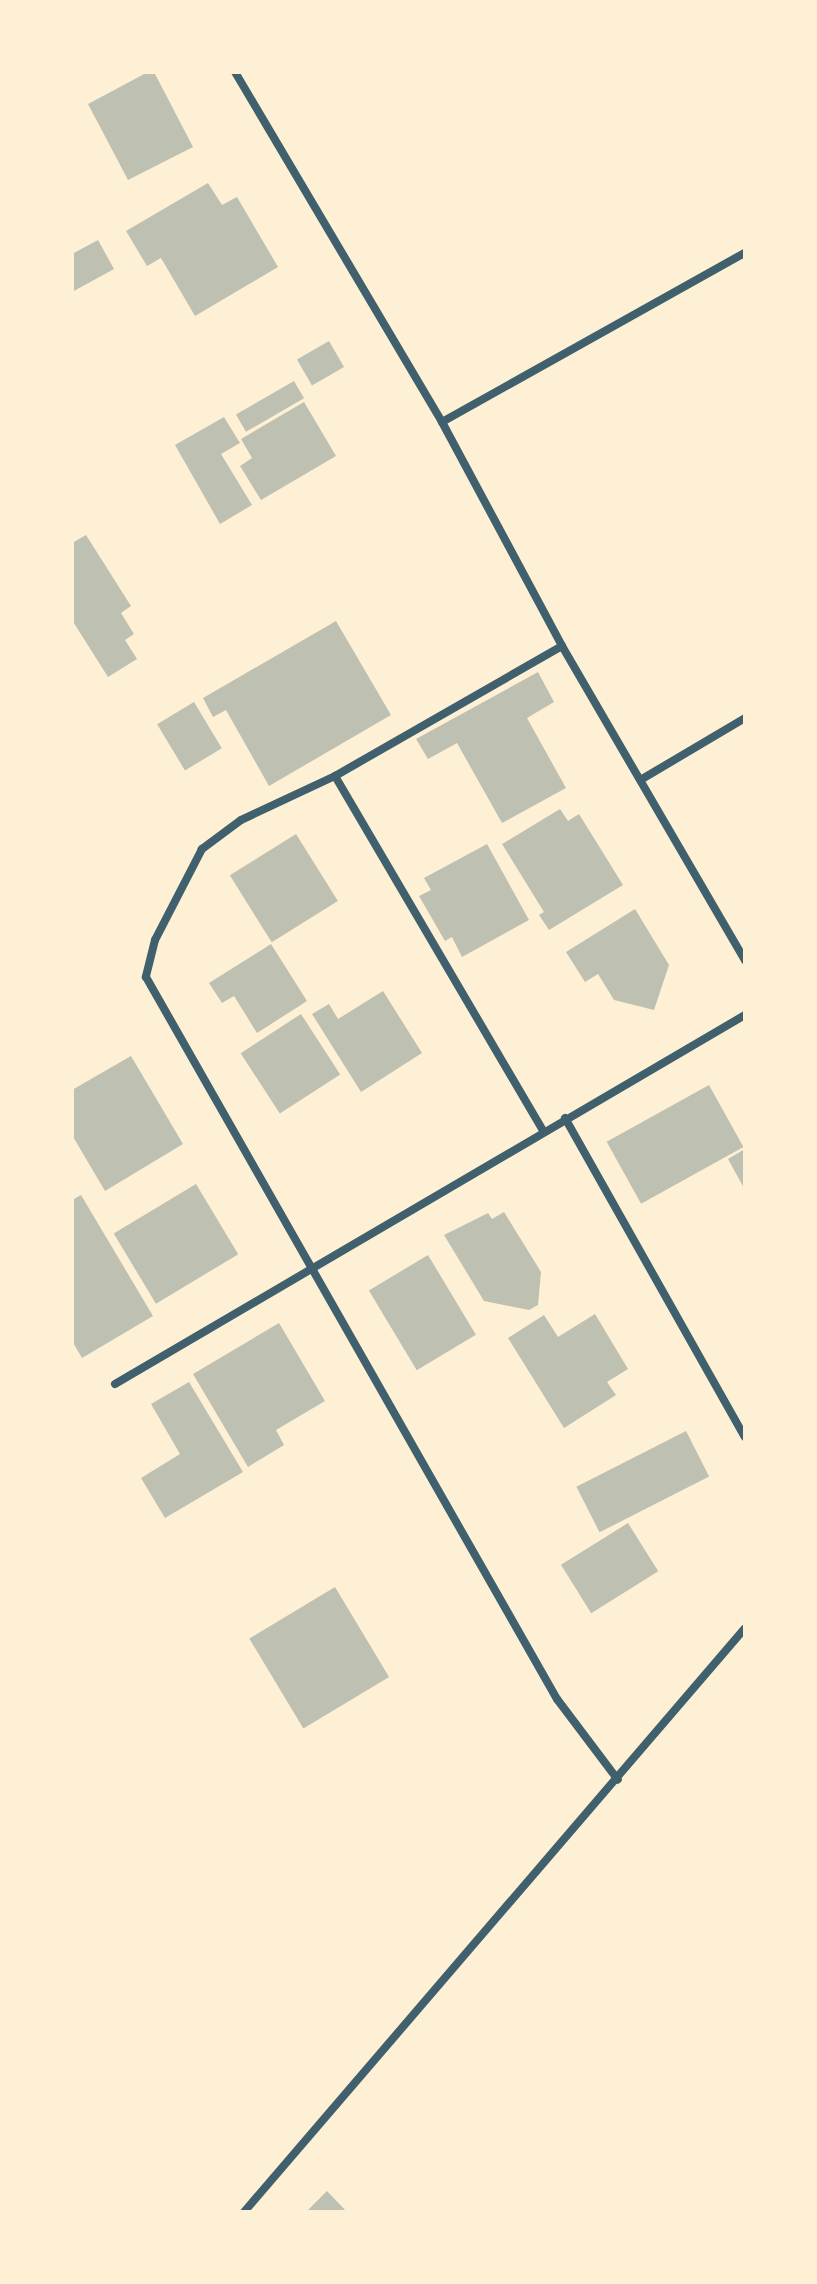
<!DOCTYPE html>
<html>
<head>
<meta charset="utf-8">
<style>
  body { margin:0 }
  #map { position:relative; width:817px; height:2284px; overflow:hidden; background:#fdf0d5; font-family:"Varela Round",sans-serif }
  div>[style] { position:absolute }
  [style*='--x'] { left:calc(var(--x)*1px); top:calc(var(--y)*1px); width:calc(var(--w)*1px); rotate:calc(var(--a)*1deg) }
  .building>* { inset:0; background:#bec0b2; transform-origin:0 0 }
  .minor>* { height:8px; margin:-4px; padding:0 4px; transform-origin:4px; border-radius:4px; background:#3f606c }
  span { translate:-50% -50%; white-space:nowrap; text-align:center; line-height:1.15; -webkit-text-stroke:8px #fdf0d5; paint-order:stroke }
  .frame { position:absolute; inset:0; border:74px solid #fdf0d5; pointer-events:none }
</style>
</head>
<body>
<div id="map">
  <div class="building">
    <i style="clip-path:polygon(148px 72px,154px 72px,193px 147px,128px 180px,88px 104px)"></i>
    <i style="clip-path:polygon(208px 183px,222px 205px,237px 197px,278px 267px,195px 316px,161px 258px,147px 266px,126px 231px)"></i>
    <i style="clip-path:polygon(98px 240px,114px 269px,72px 292px,72px 254px)"></i>
    <i style="left:329px;top:341px;width:30px;height:37px;rotate:60deg"></i>
    <i style="left:294px;top:381px;width:20px;height:67px;rotate:60deg"></i>
    <i style="clip-path:polygon(304px 402px,336px 456px,261px 500px,240px 466px,252px 458px,241px 439px)"></i>
    <i style="clip-path:polygon(224px 417px,240px 443px,221px 454px,252px 505px,220px 524px,175px 445px)"></i>
    <i style="clip-path:polygon(86px 535px,131px 606px,121px 613px,134px 634px,125px 640px,137px 659px,108px 677px,72px 620px,72px 543px)"></i>
    <i style="clip-path:polygon(336px 621px,391px 715px,269px 786px,226px 710px,213px 717px,203px 698px)"></i>
    <i style="clip-path:polygon(538px 672px,554px 702px,527px 718px,566px 788px,502px 823px,457px 743px,428px 759px,416px 739px)"></i>
    <i style="left:194px;top:702px;width:54px;height:43px;rotate:59deg"></i>
    <i style="clip-path:polygon(560px 809px,568px 821px,579px 814px,623px 885px,549px 930px,539px 915px,544px 912px,502px 844px)"></i>
    <i style="left:296px;top:834px;width:79px;height:78px;rotate:58deg"></i>
    <i style="clip-path:polygon(487px 844px,529px 920px,462px 957px,452px 937px,445px 941px,419px 896px,431px 890px,424px 878px)"></i>
    <i style="clip-path:polygon(635px 909px,669px 965px,654px 1010px,614px 1000px,598px 974px,585px 982px,566px 952px)"></i>
    <i style="clip-path:polygon(271px 944px,307px 1001px,257px 1033px,234px 996px,222px 1003px,209px 983px)"></i>
    <i style="clip-path:polygon(383px 991px,422px 1053px,361px 1092px,312px 1014px,329px 1004px,338px 1019px)"></i>
    <i style="left:301px;top:1014px;width:72px;height:72px;rotate:57deg"></i>
    <i style="clip-path:polygon(131px 1056px,183px 1144px,105px 1191px,72px 1135px,72px 1090px)"></i>
    <i style="left:709px;top:1085px;width:71px;height:117px;rotate:61deg"></i>
    <i style="clip-path:polygon(745px 1149px,745px 1190px,728px 1159px)"></i>
    <i style="left:196px;top:1184px;width:82px;height:96px;rotate:59deg"></i>
    <i style="clip-path:polygon(81px 1195px,153px 1316px,82px 1358px,72px 1341px,72px 1200px)"></i>
    <i style="clip-path:polygon(504px 1212px,541px 1272px,538px 1305px,529px 1310px,484px 1301px,444px 1235px,488px 1213px,492px 1219px)"></i>
    <i style="left:428px;top:1255px;width:93px;height:69px;rotate:59deg"></i>
    <i style="clip-path:polygon(595px 1314px,628px 1369px,607px 1382px,616px 1395px,564px 1428px,508px 1338px,544px 1315px,558px 1337px)"></i>
    <i style="clip-path:polygon(279px 1323px,325px 1401px,276px 1430px,284px 1445px,248px 1467px,193px 1374px)"></i>
    <i style="clip-path:polygon(189px 1382px,243px 1472px,165px 1518px,141px 1478px,180px 1454px,151px 1404px)"></i>
    <i style="left:686px;top:1431px;width:51px;height:123px;rotate:63deg"></i>
    <i style="left:628px;top:1523px;width:57px;height:79px;rotate:58deg"></i>
    <i style="left:335px;top:1587px;width:105px;height:100px;rotate:59deg"></i>
    <i style="clip-path:polygon(327px 2191px,347px 2212px,306px 2212px)"></i>
  </div>
  <div class="minor">
    <i style="--x:235;--y:72;--w:407;--a:59.4"></i>
    <i style="--x:442;--y:422;--w:254;--a:61.8"></i>
    <i style="--x:562;--y:646;--w:364;--a:59.8"></i>
    <i style="--x:442;--y:422;--w:347;--a:-29.2"></i>
    <i style="--x:562;--y:646;--w:262;--a:150.2"></i>
    <i style="--x:335;--y:776;--w:104;--a:154.9"></i>
    <i style="--x:241;--y:820;--w:49;--a:143.4"></i>
    <i style="--x:202;--y:849;--w:102;--a:117.3"></i>
    <i style="--x:155;--y:940;--w:38;--a:104"></i>
    <i style="--x:146;--y:977;--w:831;--a:60.35"></i>
    <i style="--x:557;--y:1699;--w:101;--a:53"></i>
    <i style="--x:335;--y:776;--w:411;--a:59.6"></i>
    <i style="--x:642;--y:779;--w:120;--a:-30.6"></i>
    <i style="--x:565;--y:1118;--w:366;--a:60.6"></i>
    <i style="--x:115;--y:1384;--w:730;--a:-30.36"></i>
    <i style="--x:244;--y:2212;--w:769;--a:-49.37"></i>
  </div>
  <div class="frame"></div>
</div>
</body>
</html>
